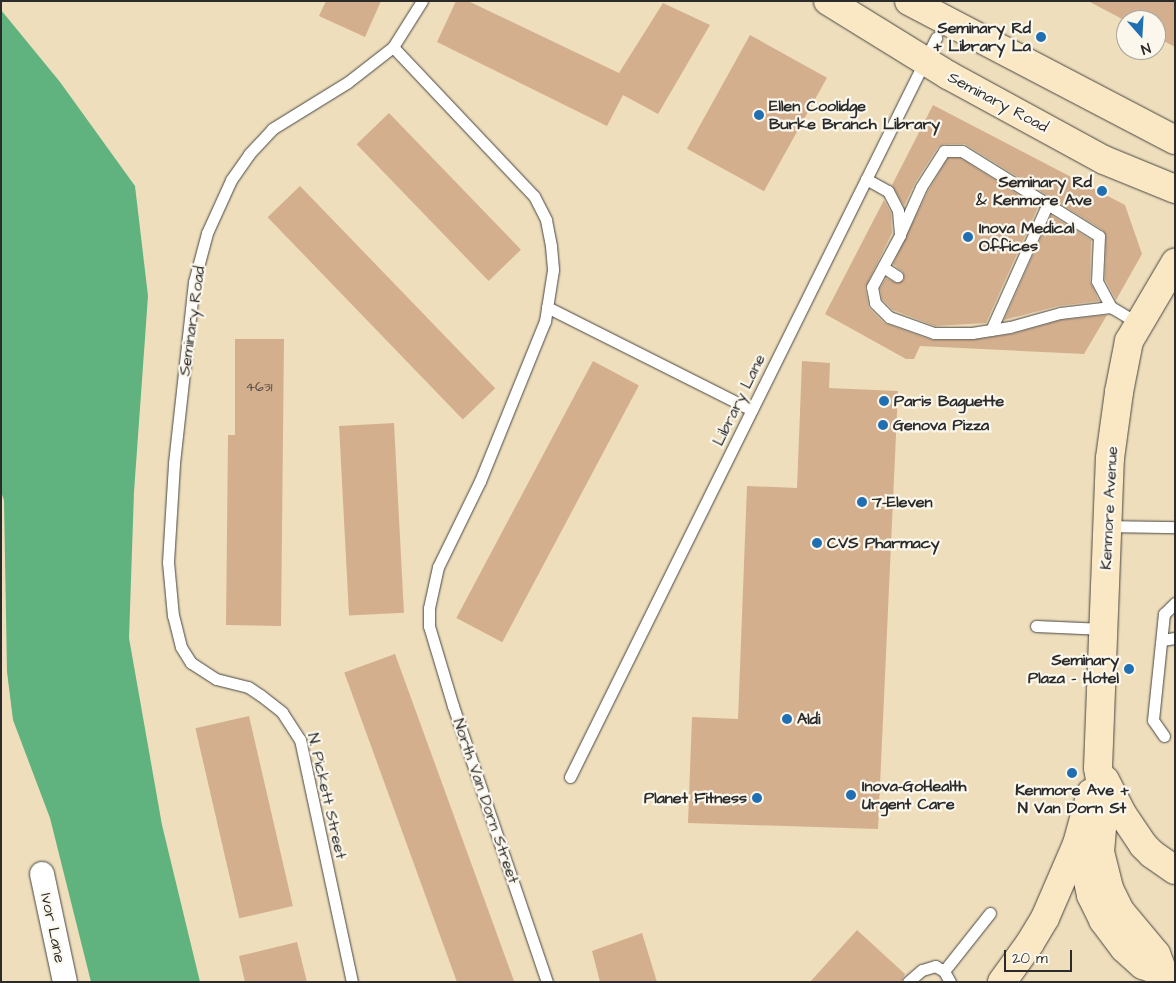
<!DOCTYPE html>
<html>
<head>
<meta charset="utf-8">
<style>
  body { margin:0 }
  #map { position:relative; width:1176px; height:983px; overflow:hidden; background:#eedebc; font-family:"Architects Daughter",sans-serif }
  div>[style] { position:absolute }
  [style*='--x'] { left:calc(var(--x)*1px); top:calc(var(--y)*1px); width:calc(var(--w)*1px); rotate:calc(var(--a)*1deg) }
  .forest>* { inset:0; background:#60b27e }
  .building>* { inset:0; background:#d4af8e; transform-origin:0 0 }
  .roads { filter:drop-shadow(0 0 1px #484641) drop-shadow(0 0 1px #484641) }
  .lane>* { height:11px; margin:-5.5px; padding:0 5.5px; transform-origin:5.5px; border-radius:5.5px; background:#fff }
  .street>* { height:24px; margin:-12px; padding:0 12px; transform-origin:12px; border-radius:12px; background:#fff }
  .secondary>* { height:28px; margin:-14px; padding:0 14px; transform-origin:14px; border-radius:14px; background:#fae7c3 }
  .dots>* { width:14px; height:14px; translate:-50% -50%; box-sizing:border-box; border:2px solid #fbf7ec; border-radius:50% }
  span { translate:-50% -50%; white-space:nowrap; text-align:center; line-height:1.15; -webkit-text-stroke:4.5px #fbf7ec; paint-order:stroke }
  .number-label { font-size:14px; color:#554c44 }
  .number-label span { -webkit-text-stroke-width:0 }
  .poi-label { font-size:16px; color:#2b2b2b; font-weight:700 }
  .right { translate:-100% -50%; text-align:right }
  .left { translate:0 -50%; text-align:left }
  .street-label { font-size:16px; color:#2b2b2b }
  .frame { position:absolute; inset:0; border:2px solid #2b2b2b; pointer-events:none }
  .north { position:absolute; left:1116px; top:10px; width:50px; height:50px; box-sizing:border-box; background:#fbf7ec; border:1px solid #a8a59f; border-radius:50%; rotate:161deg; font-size:14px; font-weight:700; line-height:20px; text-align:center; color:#2b2b2b }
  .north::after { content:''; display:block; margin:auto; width:18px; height:22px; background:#1f6fb2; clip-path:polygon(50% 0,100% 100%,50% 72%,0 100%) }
  .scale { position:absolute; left:1004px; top:950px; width:68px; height:22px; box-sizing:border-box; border:2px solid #2b2b2b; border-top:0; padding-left:6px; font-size:15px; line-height:18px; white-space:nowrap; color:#2b2b2b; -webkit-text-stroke:4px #fbf7ec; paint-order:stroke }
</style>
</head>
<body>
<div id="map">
  <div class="forest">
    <i style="clip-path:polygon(1px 10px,60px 82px,135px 186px,148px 296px,134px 492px,129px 638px,162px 825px,200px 982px,91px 982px,50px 818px,13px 720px,7px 672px,4px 500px,1px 492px)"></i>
  </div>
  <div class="building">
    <i style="clip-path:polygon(326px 1px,381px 1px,365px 37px,319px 16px)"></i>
    <i style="clip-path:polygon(456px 1px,468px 1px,619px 73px,663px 3px,710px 25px,658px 114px,623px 95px,607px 126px,437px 42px)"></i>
    <i style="clip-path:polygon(1088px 1px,1175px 1px,1175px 47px,1156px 37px,1156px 20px,1126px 21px)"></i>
    <i style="left:750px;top:35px;width:88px;height:130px;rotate:29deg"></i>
    <i style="clip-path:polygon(933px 105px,1125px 205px,1142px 254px,1116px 300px,1105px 279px,1106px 236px,1103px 230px,965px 144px,944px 144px,938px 147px,915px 183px,904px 206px,892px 185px)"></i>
    <i style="left:389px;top:113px;width:190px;height:45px;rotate:46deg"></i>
    <i style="clip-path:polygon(948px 158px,960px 158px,1038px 207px,986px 323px,935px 326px,893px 310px,882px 299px,880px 288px,886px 278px,896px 283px,904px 280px,903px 272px,893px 264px,928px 191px)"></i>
    <i style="left:300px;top:186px;width:281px;height:45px;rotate:46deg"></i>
    <i style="clip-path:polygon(884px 200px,891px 213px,892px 233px,865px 288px,869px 308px,884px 323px,932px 340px,972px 340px,1012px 334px,1061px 320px,1107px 315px,1084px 354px,920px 346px,914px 359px,906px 359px,825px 314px)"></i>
    <i style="clip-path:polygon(1051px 215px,1091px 240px,1090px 281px,1099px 301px,1058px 306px,1004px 320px)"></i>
    <i style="clip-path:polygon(235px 339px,284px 339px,281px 626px,226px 625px,228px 435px,235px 435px)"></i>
    <i style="left:593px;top:361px;width:52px;height:291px;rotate:28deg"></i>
    <i style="clip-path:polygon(802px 361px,830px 363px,829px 388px,898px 391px,878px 829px,688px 823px,692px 717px,738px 719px,747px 486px,797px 488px)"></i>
    <i style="left:394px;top:423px;width:190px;height:55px;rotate:87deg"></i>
    <i style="left:395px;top:654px;width:348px;height:54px;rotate:70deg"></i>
    <i style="left:249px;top:716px;width:195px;height:55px;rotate:77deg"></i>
    <i style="clip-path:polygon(857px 930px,905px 974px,901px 982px,810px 982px)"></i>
    <i style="clip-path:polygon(642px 933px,657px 982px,600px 982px,592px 951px)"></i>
    <i style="clip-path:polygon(297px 942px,307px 982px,245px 982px,239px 956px)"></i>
  </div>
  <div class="roads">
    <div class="lane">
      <i style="--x:393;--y:47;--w:205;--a:46.6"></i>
      <i style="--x:534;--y:196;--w:27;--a:63"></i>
      <i style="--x:546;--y:220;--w:26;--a:79"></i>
      <i style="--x:551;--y:246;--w:24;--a:85"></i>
      <i style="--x:553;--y:270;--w:52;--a:98.9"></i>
      <i style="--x:545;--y:321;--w:173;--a:112.1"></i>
      <i style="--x:480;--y:481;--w:96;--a:116"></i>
      <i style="--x:438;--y:567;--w:42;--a:102.4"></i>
      <i style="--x:429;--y:608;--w:18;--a:90"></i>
      <i style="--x:429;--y:626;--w:84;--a:73.3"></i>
      <i style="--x:453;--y:706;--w:292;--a:71.2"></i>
      <i style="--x:866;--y:179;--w:25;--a:29"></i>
      <i style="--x:888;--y:191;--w:22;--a:63"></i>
      <i style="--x:898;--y:211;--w:24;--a:85"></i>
      <i style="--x:900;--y:235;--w:59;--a:118.3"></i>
      <i style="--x:872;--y:287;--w:16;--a:79"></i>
      <i style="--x:875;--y:303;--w:20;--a:45"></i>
      <i style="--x:889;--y:317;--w:48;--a:19.6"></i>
      <i style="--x:934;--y:333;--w:38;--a:0"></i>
      <i style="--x:972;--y:333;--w:38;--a:-9"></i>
      <i style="--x:1010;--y:327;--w:52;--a:-15.6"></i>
      <i style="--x:1060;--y:313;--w:51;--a:-6.7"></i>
      <i style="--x:900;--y:234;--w:51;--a:-65.9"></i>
      <i style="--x:921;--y:187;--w:43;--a:-57.4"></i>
      <i style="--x:944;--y:151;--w:18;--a:0"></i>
      <i style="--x:962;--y:151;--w:161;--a:31.8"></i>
      <i style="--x:1099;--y:236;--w:45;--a:92.5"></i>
      <i style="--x:1097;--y:281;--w:30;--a:62"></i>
      <i style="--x:1111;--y:307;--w:33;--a:31"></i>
      <i style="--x:883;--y:267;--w:17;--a:33"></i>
      <i style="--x:547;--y:307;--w:229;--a:26.7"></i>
      <i style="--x:991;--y:330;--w:139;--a:-65.8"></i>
      <i style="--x:1108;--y:526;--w:67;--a:0.9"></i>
      <i style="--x:1036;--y:626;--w:68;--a:2.5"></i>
      <i style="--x:1162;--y:640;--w:13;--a:-9"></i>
      <i style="--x:1164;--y:736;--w:19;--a:-125"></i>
      <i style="--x:1153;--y:720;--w:107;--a:-84.1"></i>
      <i style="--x:1164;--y:614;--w:16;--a:-45"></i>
      <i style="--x:570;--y:777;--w:825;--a:-63.65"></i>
      <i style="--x:352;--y:982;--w:248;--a:-102.1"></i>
      <i style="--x:300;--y:740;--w:33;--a:-123"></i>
      <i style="--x:282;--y:712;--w:28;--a:-142"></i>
      <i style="--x:260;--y:695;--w:14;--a:-146"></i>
      <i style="--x:248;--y:687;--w:33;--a:-166"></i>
      <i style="--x:216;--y:679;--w:30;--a:-147"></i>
      <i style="--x:191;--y:663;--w:19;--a:-122"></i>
      <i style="--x:181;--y:647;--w:32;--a:-104"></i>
      <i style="--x:173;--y:616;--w:54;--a:-95.3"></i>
      <i style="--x:168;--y:562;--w:99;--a:-86.5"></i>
      <i style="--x:174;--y:463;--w:182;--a:-83.7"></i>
      <i style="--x:194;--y:282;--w:51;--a:-75.1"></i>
      <i style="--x:207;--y:233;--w:58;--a:-65.6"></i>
      <i style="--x:231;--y:180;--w:32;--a:-55"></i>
      <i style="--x:249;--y:154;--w:34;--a:-47"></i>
      <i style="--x:272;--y:129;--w:89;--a:-31.7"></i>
      <i style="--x:348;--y:82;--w:57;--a:-37.9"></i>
      <i style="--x:393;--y:47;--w:54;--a:-57.8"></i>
      <i style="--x:908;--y:982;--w:18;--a:-41"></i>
      <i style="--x:922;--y:970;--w:14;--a:-17"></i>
      <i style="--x:935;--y:966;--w:10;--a:29"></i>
      <i style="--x:950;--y:982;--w:13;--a:-119"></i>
      <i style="--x:944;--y:971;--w:74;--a:-51.6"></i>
    </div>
    <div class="street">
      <i style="--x:42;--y:874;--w:110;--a:78"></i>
    </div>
    <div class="secondary">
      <i style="--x:828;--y:1;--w:141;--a:31.7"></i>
      <i style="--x:948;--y:75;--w:178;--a:28.6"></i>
      <i style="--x:1104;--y:160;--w:77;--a:22.2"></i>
      <i style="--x:909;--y:1;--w:300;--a:27.6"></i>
      <i style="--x:1105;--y:780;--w:39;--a:63"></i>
      <i style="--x:1123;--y:815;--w:36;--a:56"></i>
      <i style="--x:1143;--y:845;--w:13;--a:45"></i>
      <i style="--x:1152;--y:854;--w:28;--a:35"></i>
      <i style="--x:1082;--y:853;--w:43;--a:77.9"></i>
      <i style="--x:1091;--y:895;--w:28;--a:64"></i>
      <i style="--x:1103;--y:920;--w:35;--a:53"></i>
      <i style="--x:1124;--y:948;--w:25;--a:42"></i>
      <i style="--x:1143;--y:965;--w:15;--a:20"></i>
      <i style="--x:1002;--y:982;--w:48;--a:-54.3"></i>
      <i style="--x:1030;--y:943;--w:29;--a:-59"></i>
      <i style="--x:1045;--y:918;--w:81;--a:-66.6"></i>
      <i style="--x:1077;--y:844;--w:53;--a:-74.6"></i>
      <i style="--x:1172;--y:982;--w:13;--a:-132"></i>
      <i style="--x:1163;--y:972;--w:19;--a:-111"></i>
      <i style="--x:1156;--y:954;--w:56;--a:-129.9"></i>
      <i style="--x:1120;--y:911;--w:25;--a:-116"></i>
      <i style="--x:1109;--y:888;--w:37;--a:-104"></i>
      <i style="--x:1100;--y:852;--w:47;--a:-85.1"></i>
      <i style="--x:1104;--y:805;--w:37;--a:-99"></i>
      <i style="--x:1098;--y:768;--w:310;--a:-87.8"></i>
      <i style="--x:1110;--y:458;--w:67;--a:-82.2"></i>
      <i style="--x:1119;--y:392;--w:52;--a:-78.9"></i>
      <i style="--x:1129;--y:341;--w:91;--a:-59.5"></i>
    </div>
  </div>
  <div class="dots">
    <i style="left:1041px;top:37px;background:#1f6fb2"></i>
    <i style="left:759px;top:115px;background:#1f6fb2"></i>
    <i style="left:1102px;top:191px;background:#1f6fb2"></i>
    <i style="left:968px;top:237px;background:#1f6fb2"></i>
    <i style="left:884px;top:401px;background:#1f6fb2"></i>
    <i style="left:883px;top:425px;background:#1f6fb2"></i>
    <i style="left:862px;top:502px;background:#1f6fb2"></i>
    <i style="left:817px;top:543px;background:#1f6fb2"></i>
    <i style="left:1129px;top:669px;background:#1f6fb2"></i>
    <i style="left:787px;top:719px;background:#1f6fb2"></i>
    <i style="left:1072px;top:773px;background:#1f6fb2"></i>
    <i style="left:851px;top:795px;background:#1f6fb2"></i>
    <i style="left:757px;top:798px;background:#1f6fb2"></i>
  </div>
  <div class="number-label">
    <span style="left:259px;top:387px">4631</span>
  </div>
  <div class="poi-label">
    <span class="right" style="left:1031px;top:37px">Seminary Rd<br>+ Library La</span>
    <span class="left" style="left:769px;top:115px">Ellen Coolidge<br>Burke Branch Library</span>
    <span class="right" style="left:1092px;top:191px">Seminary Rd<br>&amp; Kenmore Ave</span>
    <span class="left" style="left:979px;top:237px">Inova Medical<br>Offices</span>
    <span class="left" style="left:894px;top:401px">Paris Baguette</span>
    <span class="left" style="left:893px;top:425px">Genova Pizza</span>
    <span class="left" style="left:872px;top:502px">7-Eleven</span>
    <span class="left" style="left:827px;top:543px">CVS Pharmacy</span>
    <span class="right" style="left:1119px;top:669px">Seminary<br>Plaza - Hotel</span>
    <span class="left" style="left:797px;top:719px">Aldi</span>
    <span class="left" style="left:862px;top:795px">Inova-GoHealth<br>Urgent Care</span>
    <span style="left:1072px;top:799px">Kenmore Ave +<br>N Van Dorn St</span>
    <span class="right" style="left:747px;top:798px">Planet Fitness</span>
  </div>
  <div class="street-label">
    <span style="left:998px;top:102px;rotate:28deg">Seminary Road</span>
    <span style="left:192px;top:321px;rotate:-82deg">Seminary Road</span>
    <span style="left:739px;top:400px;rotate:-64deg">Library Lane</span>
    <span style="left:1109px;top:508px;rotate:-87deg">Kenmore Avenue</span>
    <span style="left:327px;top:796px;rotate:77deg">N. Pickett Street</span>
    <span style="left:486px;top:801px;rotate:71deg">North Van Dorn Street</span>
    <span style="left:53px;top:928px;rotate:78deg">Ivor Lane</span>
  </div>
  <div class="frame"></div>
  <div class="north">N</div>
  <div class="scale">20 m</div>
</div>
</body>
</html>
